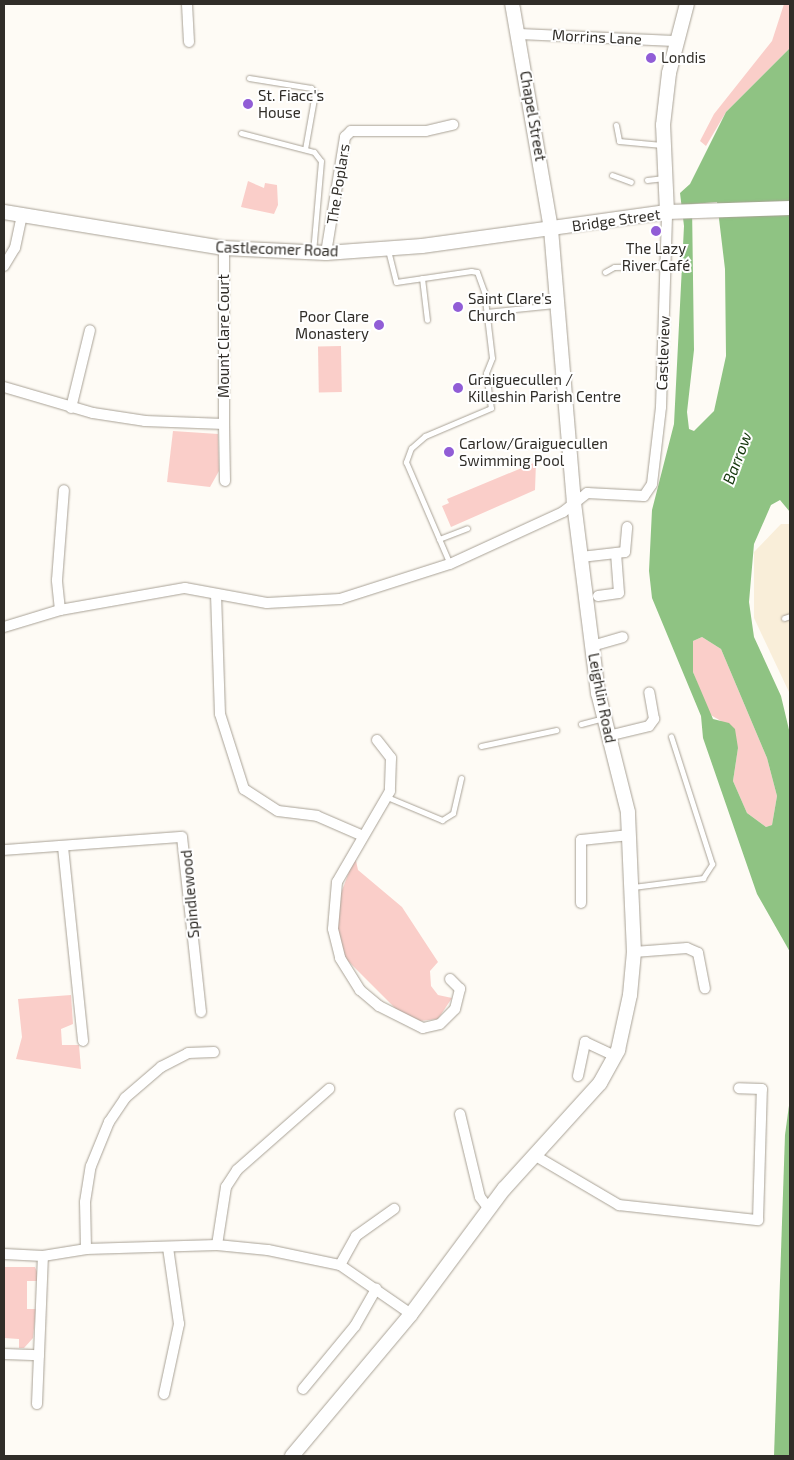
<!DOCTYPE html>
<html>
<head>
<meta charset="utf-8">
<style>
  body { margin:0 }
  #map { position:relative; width:794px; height:1460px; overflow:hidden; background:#fefbf5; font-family:"Exo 2",sans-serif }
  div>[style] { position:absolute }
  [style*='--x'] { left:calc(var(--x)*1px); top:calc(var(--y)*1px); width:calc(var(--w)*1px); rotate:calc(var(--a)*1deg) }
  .built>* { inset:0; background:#f9eed9 }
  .green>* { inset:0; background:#facec9; transform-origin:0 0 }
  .water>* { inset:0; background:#8fc383 }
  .roads { filter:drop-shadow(0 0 1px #a9a296) drop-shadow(0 0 1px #a9a296) }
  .lane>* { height:5px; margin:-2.5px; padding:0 2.5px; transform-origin:2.5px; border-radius:2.5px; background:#fff }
  .street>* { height:10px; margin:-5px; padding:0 5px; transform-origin:5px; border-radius:5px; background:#fff }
  .secondary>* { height:14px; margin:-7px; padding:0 7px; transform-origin:7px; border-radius:7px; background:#fff }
  .dots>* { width:14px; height:14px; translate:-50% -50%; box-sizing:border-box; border:2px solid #fff; border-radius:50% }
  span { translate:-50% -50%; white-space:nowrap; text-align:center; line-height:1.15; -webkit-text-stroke:4px #fff; paint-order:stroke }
  .street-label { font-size:15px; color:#302d28 }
  .poi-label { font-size:15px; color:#302d28 }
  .left { translate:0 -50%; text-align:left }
  .right { translate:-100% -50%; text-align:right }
  .water-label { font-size:16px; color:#13360a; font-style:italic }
  .frame { position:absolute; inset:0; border:5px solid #302d28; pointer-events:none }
</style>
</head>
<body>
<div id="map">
  <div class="built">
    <i style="clip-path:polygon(781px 524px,790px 524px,789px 692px,754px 618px,754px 552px)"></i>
  </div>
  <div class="green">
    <i style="clip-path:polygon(784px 4px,790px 4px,790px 48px,726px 112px,706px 146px,700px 141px,714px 114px,772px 41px)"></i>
    <i style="clip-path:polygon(248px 181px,264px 188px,265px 183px,277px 185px,278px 205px,274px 214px,241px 207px)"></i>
    <i style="left:341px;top:346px;width:46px;height:23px;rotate:89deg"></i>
    <i style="clip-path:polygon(173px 431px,218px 434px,219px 471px,210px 487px,167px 482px)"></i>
    <i style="clip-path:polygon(536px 462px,535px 490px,451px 527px,442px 506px,449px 503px,447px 499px)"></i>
    <i style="clip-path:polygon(702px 637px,721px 649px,767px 758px,777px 796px,772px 825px,766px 827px,747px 813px,733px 781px,738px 748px,721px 721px,709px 714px,693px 672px,693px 641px)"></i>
    <i style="clip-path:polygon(355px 856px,358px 870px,402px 907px,438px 962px,430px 971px,431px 986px,438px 995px,452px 998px,438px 1019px,420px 1021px,398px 1011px,346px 959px,338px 933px,338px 901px)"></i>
    <i style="clip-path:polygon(71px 995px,73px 1024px,61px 1029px,62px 1045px,79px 1045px,81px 1069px,16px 1059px,22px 1037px,18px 999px)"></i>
    <i style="clip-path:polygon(4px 1267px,35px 1267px,37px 1272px,37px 1281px,27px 1281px,27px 1309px,36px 1309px,33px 1338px,24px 1348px,19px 1348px,19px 1339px,4px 1338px)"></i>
  </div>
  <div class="water">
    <i style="clip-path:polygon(evenodd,790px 48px,790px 512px,780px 500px,771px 505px,754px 544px,749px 602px,754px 637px,781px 696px,790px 734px,790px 952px,757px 894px,703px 738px,701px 716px,652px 598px,649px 571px,652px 510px,674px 424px,684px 226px,680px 193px,690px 184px,726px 112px,790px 48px,717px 202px,725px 269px,726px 356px,714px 411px,694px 431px,689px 429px,687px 412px,694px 350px,692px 204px,717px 202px,790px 48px,702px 637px,721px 649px,767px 758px,777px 796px,772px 825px,766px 827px,747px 813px,733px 781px,738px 748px,735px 729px,729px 723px,713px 719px,693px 672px,693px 641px,702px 637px)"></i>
    <i style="clip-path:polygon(790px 1098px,790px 1456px,774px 1456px,785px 1135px)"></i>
  </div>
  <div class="roads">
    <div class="lane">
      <i style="--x:249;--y:78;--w:63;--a:9.2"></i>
      <i style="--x:311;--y:88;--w:6;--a:51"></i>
      <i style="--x:315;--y:93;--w:57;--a:100.1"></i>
      <i style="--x:616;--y:125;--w:16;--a:79"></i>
      <i style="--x:619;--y:141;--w:43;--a:5.3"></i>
      <i style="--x:241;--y:133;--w:75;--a:14.6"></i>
      <i style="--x:314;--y:152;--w:11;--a:52"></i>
      <i style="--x:321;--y:161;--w:91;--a:95"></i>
      <i style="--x:612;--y:175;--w:20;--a:20"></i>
      <i style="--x:647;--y:180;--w:17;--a:-7"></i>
      <i style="--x:388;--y:250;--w:33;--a:76"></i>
      <i style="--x:396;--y:282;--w:76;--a:-8.3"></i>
      <i style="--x:471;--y:271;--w:6;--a:9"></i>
      <i style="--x:477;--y:272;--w:20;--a:70"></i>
      <i style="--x:484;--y:291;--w:67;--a:83.2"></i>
      <i style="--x:492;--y:358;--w:16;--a:112"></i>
      <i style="--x:486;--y:373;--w:35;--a:82"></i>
      <i style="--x:491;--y:408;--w:72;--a:157"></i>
      <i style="--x:425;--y:436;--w:18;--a:139"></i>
      <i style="--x:411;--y:448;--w:15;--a:110"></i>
      <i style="--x:406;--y:462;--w:111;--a:66.7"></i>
      <i style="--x:605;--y:272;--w:10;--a:-29"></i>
      <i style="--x:614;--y:267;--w:52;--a:-1.1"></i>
      <i style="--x:422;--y:278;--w:42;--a:83.2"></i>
      <i style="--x:486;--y:312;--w:69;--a:-5.8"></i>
      <i style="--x:439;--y:539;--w:30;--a:-21"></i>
      <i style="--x:784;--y:618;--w:6;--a:-18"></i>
      <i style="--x:581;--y:724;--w:23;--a:-15"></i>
      <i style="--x:481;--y:746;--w:77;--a:-12"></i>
      <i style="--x:387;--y:797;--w:60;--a:22.7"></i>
      <i style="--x:442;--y:820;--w:13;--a:-32"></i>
      <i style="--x:453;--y:813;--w:36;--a:-77"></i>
      <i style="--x:633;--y:887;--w:71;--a:-7.3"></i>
      <i style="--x:703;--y:878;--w:17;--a:-57"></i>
      <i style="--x:712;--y:864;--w:134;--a:-107.8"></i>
    </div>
    <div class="street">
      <i style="--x:187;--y:4;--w:38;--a:87"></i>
      <i style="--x:519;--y:34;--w:156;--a:2.6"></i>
      <i style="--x:326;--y:253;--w:118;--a:-80.7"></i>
      <i style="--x:345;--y:137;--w:8;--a:-45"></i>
      <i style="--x:351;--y:131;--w:75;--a:0"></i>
      <i style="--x:426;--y:131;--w:28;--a:-13"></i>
      <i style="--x:4;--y:266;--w:21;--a:-59"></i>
      <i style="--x:15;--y:248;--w:34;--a:-78"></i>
      <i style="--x:4;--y:387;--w:93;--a:16.3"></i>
      <i style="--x:93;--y:413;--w:53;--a:8.7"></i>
      <i style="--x:145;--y:421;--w:79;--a:2.2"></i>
      <i style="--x:224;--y:424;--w:176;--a:-90"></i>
      <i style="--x:71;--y:408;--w:80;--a:-76.3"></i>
      <i style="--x:224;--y:424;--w:57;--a:89"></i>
      <i style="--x:581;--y:557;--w:44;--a:-6.5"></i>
      <i style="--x:625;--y:552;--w:25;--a:-85"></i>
      <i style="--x:216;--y:594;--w:120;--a:88.1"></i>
      <i style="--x:220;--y:714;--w:79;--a:72.3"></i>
      <i style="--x:244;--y:789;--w:40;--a:32.9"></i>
      <i style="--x:278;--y:811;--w:39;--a:7"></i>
      <i style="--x:317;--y:816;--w:50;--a:23.5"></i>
      <i style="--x:598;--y:596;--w:21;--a:-8"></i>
      <i style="--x:619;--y:593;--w:40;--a:-94.3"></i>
      <i style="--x:60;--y:610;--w:30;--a:-96"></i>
      <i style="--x:57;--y:580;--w:90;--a:-85.6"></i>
      <i style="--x:4;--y:627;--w:59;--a:-16.9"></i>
      <i style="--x:60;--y:610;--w:127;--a:-10"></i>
      <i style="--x:185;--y:588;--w:83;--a:10.4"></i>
      <i style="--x:267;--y:603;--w:73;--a:-3.1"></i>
      <i style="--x:340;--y:599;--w:115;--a:-17.7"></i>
      <i style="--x:450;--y:564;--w:124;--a:-24.7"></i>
      <i style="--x:563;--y:512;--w:31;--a:-38"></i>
      <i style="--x:587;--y:493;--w:57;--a:3"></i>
      <i style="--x:644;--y:496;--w:14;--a:-56"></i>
      <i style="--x:652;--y:484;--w:78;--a:-83.3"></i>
      <i style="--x:661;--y:407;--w:195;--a:-88.2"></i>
      <i style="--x:592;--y:646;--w:32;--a:-16"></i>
      <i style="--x:608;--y:736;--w:42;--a:-13.7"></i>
      <i style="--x:649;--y:726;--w:9;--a:-54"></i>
      <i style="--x:654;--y:719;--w:27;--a:-100"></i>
      <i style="--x:377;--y:740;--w:23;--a:52"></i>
      <i style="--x:391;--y:758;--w:33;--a:92"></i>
      <i style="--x:390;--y:791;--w:105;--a:120.2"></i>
      <i style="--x:337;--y:882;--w:47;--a:94.9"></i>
      <i style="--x:333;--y:929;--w:30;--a:76"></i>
      <i style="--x:340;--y:958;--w:38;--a:58"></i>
      <i style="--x:360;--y:990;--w:25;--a:40"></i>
      <i style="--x:379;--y:1006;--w:49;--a:26.6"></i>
      <i style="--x:423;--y:1028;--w:17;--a:-13"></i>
      <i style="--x:440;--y:1024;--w:21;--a:-45"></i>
      <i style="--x:455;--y:1009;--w:21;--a:-76"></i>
      <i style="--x:460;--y:989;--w:14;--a:-135"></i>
      <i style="--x:63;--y:847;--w:195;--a:84.1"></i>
      <i style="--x:4;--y:850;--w:178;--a:-4.2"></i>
      <i style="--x:182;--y:837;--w:176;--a:83.8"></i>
      <i style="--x:581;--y:903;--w:63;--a:-90"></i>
      <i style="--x:581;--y:840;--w:49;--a:-5.8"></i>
      <i style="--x:634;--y:952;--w:53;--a:-4.3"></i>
      <i style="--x:687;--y:948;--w:12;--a:24"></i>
      <i style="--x:698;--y:953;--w:36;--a:79"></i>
      <i style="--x:578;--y:1076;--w:35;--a:-78"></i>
      <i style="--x:585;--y:1042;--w:33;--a:25"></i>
      <i style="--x:460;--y:1114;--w:85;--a:76.5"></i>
      <i style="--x:480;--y:1197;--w:15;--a:53"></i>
      <i style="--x:534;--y:1155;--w:99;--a:30.5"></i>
      <i style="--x:619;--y:1205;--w:140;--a:6.2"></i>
      <i style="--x:758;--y:1220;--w:131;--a:-88.3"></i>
      <i style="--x:762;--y:1089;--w:23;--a:-178"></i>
      <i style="--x:217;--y:1245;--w:59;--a:-81.2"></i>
      <i style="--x:226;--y:1187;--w:20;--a:-57"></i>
      <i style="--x:237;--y:1170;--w:123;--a:-41.4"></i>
      <i style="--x:86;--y:1249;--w:47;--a:-91.2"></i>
      <i style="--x:85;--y:1202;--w:36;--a:-81"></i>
      <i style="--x:91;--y:1166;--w:48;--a:-67.8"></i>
      <i style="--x:109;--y:1122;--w:29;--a:-56"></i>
      <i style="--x:125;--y:1098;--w:48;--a:-40.7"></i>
      <i style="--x:161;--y:1067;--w:30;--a:-27"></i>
      <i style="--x:188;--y:1053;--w:26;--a:-2"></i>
      <i style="--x:4;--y:1254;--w:39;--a:3"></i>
      <i style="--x:43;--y:1256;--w:44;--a:-9.2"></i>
      <i style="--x:86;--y:1249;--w:131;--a:-1.7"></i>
      <i style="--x:217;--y:1245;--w:51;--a:5.6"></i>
      <i style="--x:268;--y:1250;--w:74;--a:11.8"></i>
      <i style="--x:340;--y:1265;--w:86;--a:34.6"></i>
      <i style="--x:340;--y:1265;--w:33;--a:-61"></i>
      <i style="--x:356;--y:1236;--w:47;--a:-35.4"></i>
      <i style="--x:4;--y:1354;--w:35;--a:2"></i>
      <i style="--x:303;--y:1389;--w:82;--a:-50.5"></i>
      <i style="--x:355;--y:1326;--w:43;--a:-60.4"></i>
      <i style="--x:164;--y:1394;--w:72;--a:-77.9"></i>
      <i style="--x:179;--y:1324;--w:77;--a:-98.2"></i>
      <i style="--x:37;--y:1404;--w:148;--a:-87.7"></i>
    </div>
    <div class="secondary">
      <i style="--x:4;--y:212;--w:223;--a:9.3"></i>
      <i style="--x:224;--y:248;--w:102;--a:2.8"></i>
      <i style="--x:326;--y:253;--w:96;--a:-4.2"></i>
      <i style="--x:422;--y:246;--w:247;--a:-7.9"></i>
      <i style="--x:667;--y:212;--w:123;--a:-1.9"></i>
      <i style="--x:667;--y:212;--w:87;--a:-92.6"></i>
      <i style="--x:663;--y:125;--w:52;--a:-83.4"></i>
      <i style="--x:669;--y:73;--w:71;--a:-75.4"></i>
      <i style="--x:292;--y:1456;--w:185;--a:-50"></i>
      <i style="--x:411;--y:1314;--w:156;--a:-53.4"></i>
      <i style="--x:504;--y:1189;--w:143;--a:-47.8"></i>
      <i style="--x:600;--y:1083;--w:38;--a:-61"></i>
      <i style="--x:618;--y:1050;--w:56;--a:-77.7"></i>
      <i style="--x:630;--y:995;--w:43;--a:-84.7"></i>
      <i style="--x:634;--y:952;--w:140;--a:-92.5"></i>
      <i style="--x:628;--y:812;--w:123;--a:-104.1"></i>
      <i style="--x:598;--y:693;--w:192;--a:-97.2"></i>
      <i style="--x:574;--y:503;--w:275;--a:-94.8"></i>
      <i style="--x:551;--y:229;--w:228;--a:-99.8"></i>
    </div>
  </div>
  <div class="dots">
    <i style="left:651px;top:58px;background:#915dd6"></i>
    <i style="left:248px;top:104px;background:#915dd6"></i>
    <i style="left:656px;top:231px;background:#915dd6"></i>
    <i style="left:458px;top:307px;background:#915dd6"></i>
    <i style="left:379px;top:325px;background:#915dd6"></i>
    <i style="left:458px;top:388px;background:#915dd6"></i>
    <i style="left:449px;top:452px;background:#915dd6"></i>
  </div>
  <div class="street-label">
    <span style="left:597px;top:37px;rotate:3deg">Morrins Lane</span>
    <span style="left:533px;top:116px;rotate:80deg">Chapel Street</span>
    <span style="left:338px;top:184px;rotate:-81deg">The Poplars</span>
    <span style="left:616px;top:220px;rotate:-8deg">Bridge Street</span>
    <span style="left:277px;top:249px;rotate:2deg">Castlecomer Road</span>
    <span style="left:224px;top:336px;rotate:-90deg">Mount Clare Court</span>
    <span style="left:663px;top:353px;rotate:-88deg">Castleview</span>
    <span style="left:602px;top:698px;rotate:79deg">Leighlin Road</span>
    <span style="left:190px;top:894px;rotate:-95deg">Spindlewood</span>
  </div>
  <div class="poi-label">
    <span class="left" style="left:661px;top:58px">Londis</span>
    <span class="left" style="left:258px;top:104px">St. Fiacc's<br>House</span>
    <span style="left:656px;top:257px">The Lazy<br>River Café</span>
    <span class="left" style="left:468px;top:307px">Saint Clare's<br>Church</span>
    <span class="right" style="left:369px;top:325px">Poor Clare<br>Monastery</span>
    <span class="left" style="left:468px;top:388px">Graiguecullen /<br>Killeshin Parish Centre</span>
    <span class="left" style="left:459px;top:452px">Carlow/Graiguecullen<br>Swimming Pool</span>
  </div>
  <div class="water-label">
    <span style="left:737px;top:458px;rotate:-69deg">Barrow</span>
  </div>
  <div class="frame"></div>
</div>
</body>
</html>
